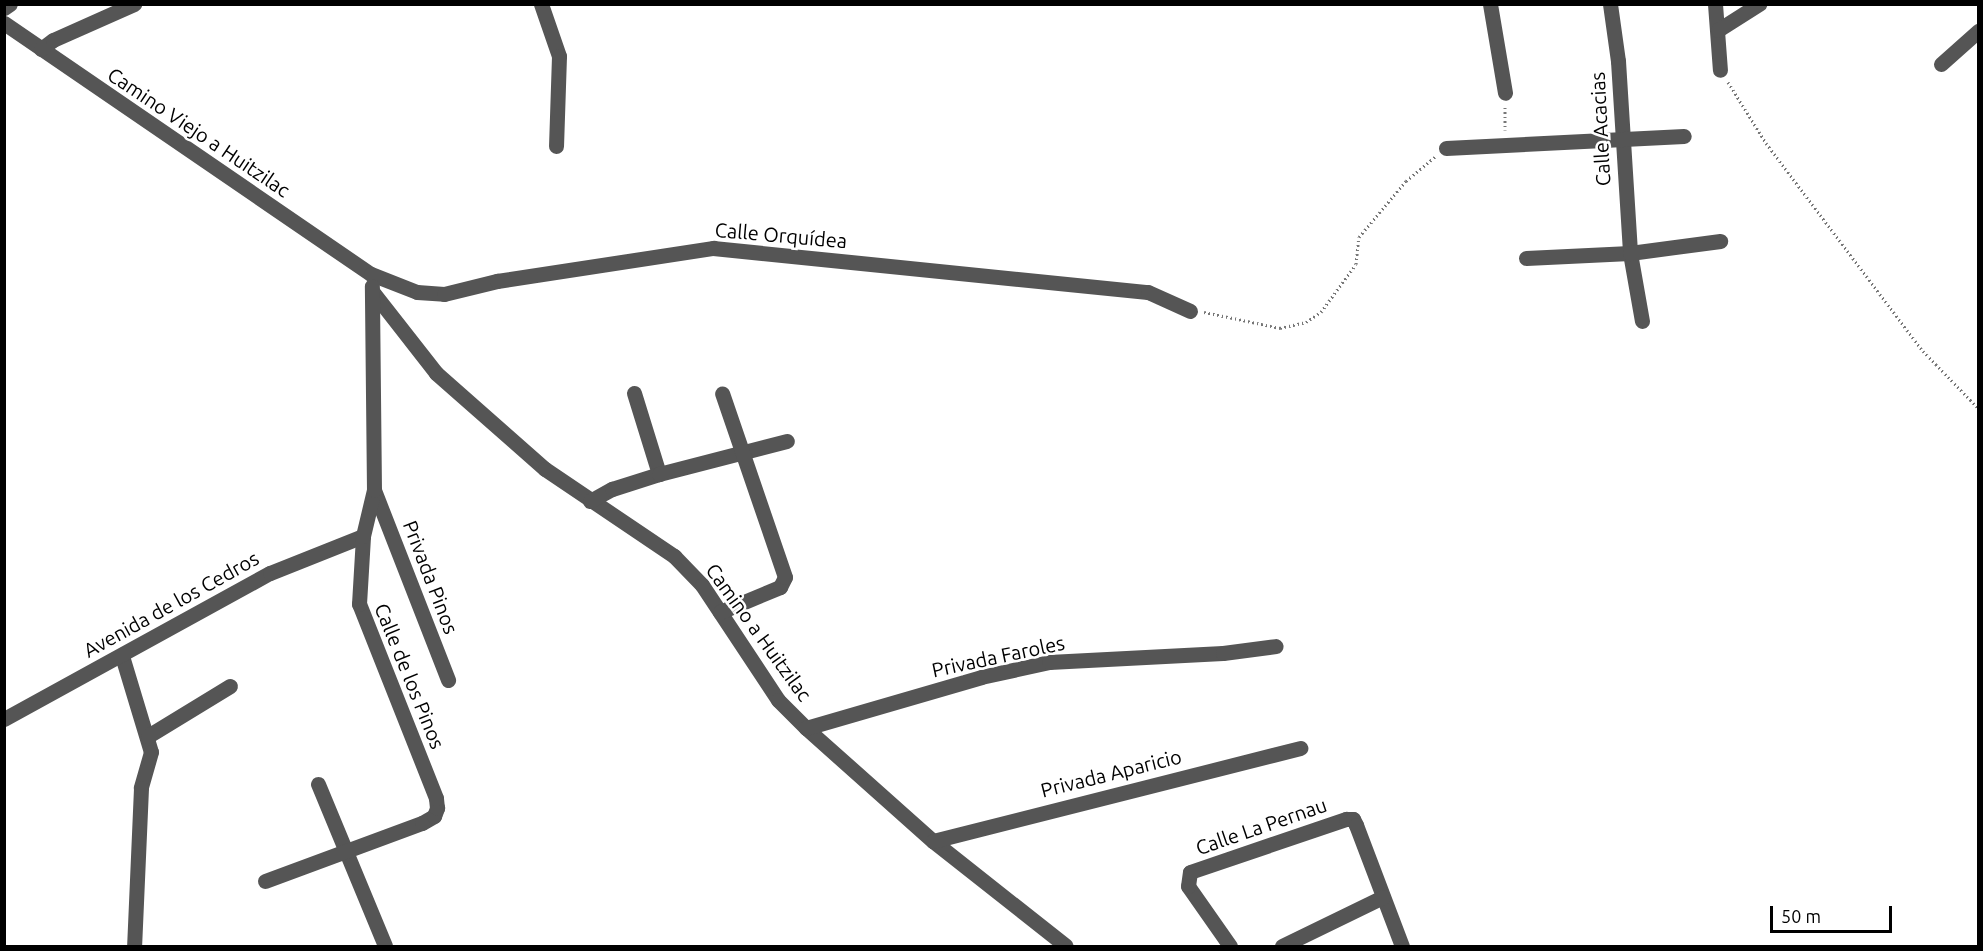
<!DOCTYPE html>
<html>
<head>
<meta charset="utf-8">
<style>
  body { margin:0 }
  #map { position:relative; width:1983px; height:951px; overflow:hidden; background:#fff; font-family:Ubuntu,sans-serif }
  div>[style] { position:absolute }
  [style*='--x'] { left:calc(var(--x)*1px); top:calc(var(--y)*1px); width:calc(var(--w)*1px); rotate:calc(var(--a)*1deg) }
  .path>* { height:3px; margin-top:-1.5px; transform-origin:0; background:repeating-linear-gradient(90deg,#777 0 1.5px,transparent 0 4.5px) }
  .minor>* { height:15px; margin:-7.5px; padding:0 7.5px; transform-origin:7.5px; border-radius:7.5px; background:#555 }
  span { translate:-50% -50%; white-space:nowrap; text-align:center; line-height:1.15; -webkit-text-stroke:5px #fff; paint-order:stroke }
  .street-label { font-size:20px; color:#000 }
  .frame { position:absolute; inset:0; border:6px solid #000; pointer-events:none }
  .scale { position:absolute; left:1770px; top:906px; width:122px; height:27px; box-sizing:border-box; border:3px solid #000; border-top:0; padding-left:8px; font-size:18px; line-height:21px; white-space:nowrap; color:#000; -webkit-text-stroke:4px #fff; paint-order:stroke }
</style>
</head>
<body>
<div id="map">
  <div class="path">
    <i style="--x:1728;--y:82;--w:72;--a:58.1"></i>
    <i style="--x:1766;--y:143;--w:261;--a:53"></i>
    <i style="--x:1923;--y:351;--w:79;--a:46"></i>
    <i style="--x:1505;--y:107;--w:23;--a:90"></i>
    <i style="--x:1204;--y:312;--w:78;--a:11.9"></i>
    <i style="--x:1280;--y:328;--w:27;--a:-13"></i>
    <i style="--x:1306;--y:322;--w:18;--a:-34"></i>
    <i style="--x:1321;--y:312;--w:59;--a:-53.9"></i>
    <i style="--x:1356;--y:264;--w:27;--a:-84"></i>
    <i style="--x:1359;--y:237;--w:73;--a:-50"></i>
    <i style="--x:1406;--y:181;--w:38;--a:-40"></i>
  </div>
  <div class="minor">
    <i style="--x:541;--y:4;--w:55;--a:70.9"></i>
    <i style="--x:559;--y:56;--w:90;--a:91.9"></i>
    <i style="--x:1490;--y:4;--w:90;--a:80.4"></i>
    <i style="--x:1610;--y:4;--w:58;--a:82"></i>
    <i style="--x:1618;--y:61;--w:192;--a:86.4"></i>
    <i style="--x:1630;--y:253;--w:69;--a:80"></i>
    <i style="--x:1715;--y:4;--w:66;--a:85.7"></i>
    <i style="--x:4;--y:8;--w:7;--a:-34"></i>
    <i style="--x:4;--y:23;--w:445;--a:34.4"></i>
    <i style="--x:371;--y:274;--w:49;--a:21.4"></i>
    <i style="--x:417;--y:292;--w:27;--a:4"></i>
    <i style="--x:444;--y:294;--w:55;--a:-13.8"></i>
    <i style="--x:497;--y:281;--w:219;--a:-8.7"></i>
    <i style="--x:713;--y:248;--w:437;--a:5.8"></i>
    <i style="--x:1148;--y:292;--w:46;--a:24.3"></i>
    <i style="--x:1718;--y:30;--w:49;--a:-32.4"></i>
    <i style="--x:41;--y:49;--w:15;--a:-37"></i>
    <i style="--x:53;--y:40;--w:89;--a:-24"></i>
    <i style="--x:1941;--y:64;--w:50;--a:-41.7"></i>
    <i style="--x:1446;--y:148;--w:238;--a:-2.9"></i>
    <i style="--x:1526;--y:258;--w:104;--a:-2.8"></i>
    <i style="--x:1630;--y:253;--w:91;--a:-7.6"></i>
    <i style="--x:372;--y:291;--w:104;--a:52"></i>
    <i style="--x:436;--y:373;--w:145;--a:41.4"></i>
    <i style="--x:545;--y:469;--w:156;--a:34"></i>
    <i style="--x:674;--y:556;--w:40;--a:46"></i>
    <i style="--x:702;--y:585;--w:138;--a:56.5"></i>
    <i style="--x:778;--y:700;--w:40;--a:45"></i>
    <i style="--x:806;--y:728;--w:170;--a:41.7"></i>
    <i style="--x:933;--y:841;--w:169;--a:38.3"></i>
    <i style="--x:634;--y:393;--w:85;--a:72.8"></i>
    <i style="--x:374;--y:490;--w:204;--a:68.7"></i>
    <i style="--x:590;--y:501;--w:25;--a:-29"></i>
    <i style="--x:612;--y:489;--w:49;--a:-17.7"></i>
    <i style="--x:659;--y:474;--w:132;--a:-14.5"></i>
    <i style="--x:720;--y:612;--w:65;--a:-22.6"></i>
    <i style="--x:780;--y:587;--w:11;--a:-63"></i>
    <i style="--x:785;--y:577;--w:194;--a:-108.9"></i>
    <i style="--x:122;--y:656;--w:100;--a:73.2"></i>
    <i style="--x:151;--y:752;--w:37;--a:106"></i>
    <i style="--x:141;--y:788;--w:158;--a:92.5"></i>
    <i style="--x:4;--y:719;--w:303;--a:-28.8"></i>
    <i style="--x:270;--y:573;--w:100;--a:-21.7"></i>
    <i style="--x:806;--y:728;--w:182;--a:-16.2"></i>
    <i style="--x:981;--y:677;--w:70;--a:-12.4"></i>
    <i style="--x:1049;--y:662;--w:174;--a:-3"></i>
    <i style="--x:1223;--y:653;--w:53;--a:-7.5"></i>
    <i style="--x:148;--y:736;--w:96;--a:-31.4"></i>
    <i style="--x:318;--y:784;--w:175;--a:67.5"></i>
    <i style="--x:933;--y:841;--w:379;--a:-14.2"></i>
    <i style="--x:265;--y:881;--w:167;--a:-20.3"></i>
    <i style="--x:422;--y:823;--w:14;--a:-30"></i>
    <i style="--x:434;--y:816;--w:9;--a:-69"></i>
    <i style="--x:437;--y:808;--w:10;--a:-96"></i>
    <i style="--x:436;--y:798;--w:209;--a:-111.6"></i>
    <i style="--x:359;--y:604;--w:68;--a:-86.6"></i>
    <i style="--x:363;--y:536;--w:47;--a:-76.6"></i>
    <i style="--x:374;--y:490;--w:204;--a:-90.6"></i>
    <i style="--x:1230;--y:946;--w:73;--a:-125"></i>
    <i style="--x:1188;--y:886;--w:14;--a:-82"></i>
    <i style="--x:1190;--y:872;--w:165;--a:-18.8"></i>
    <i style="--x:1346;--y:819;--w:7;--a:0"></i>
    <i style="--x:1353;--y:819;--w:7;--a:63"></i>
    <i style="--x:1356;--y:825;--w:129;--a:69.2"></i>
    <i style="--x:1282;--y:946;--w:112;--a:-25.9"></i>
  </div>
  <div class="street-label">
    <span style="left:1600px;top:129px;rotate:-93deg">Calle Acacias</span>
    <span style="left:199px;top:132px;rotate:34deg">Camino Viejo a Huitzilac</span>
    <span style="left:781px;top:235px;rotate:5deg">Calle Orquídea</span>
    <span style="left:431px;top:577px;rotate:69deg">Privada Pinos</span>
    <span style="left:171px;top:604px;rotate:-29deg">Avenida de los Cedros</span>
    <span style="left:759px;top:632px;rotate:54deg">Camino a Huitzilac</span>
    <span style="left:998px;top:656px;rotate:-12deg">Privada Faroles</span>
    <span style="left:410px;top:676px;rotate:68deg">Calle de los Pinos</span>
    <span style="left:1111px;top:773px;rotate:-14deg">Privada Aparicio</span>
    <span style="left:1261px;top:826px;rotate:-19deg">Calle La Pernau</span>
  </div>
  <div class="frame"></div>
  <div class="scale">50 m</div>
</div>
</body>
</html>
